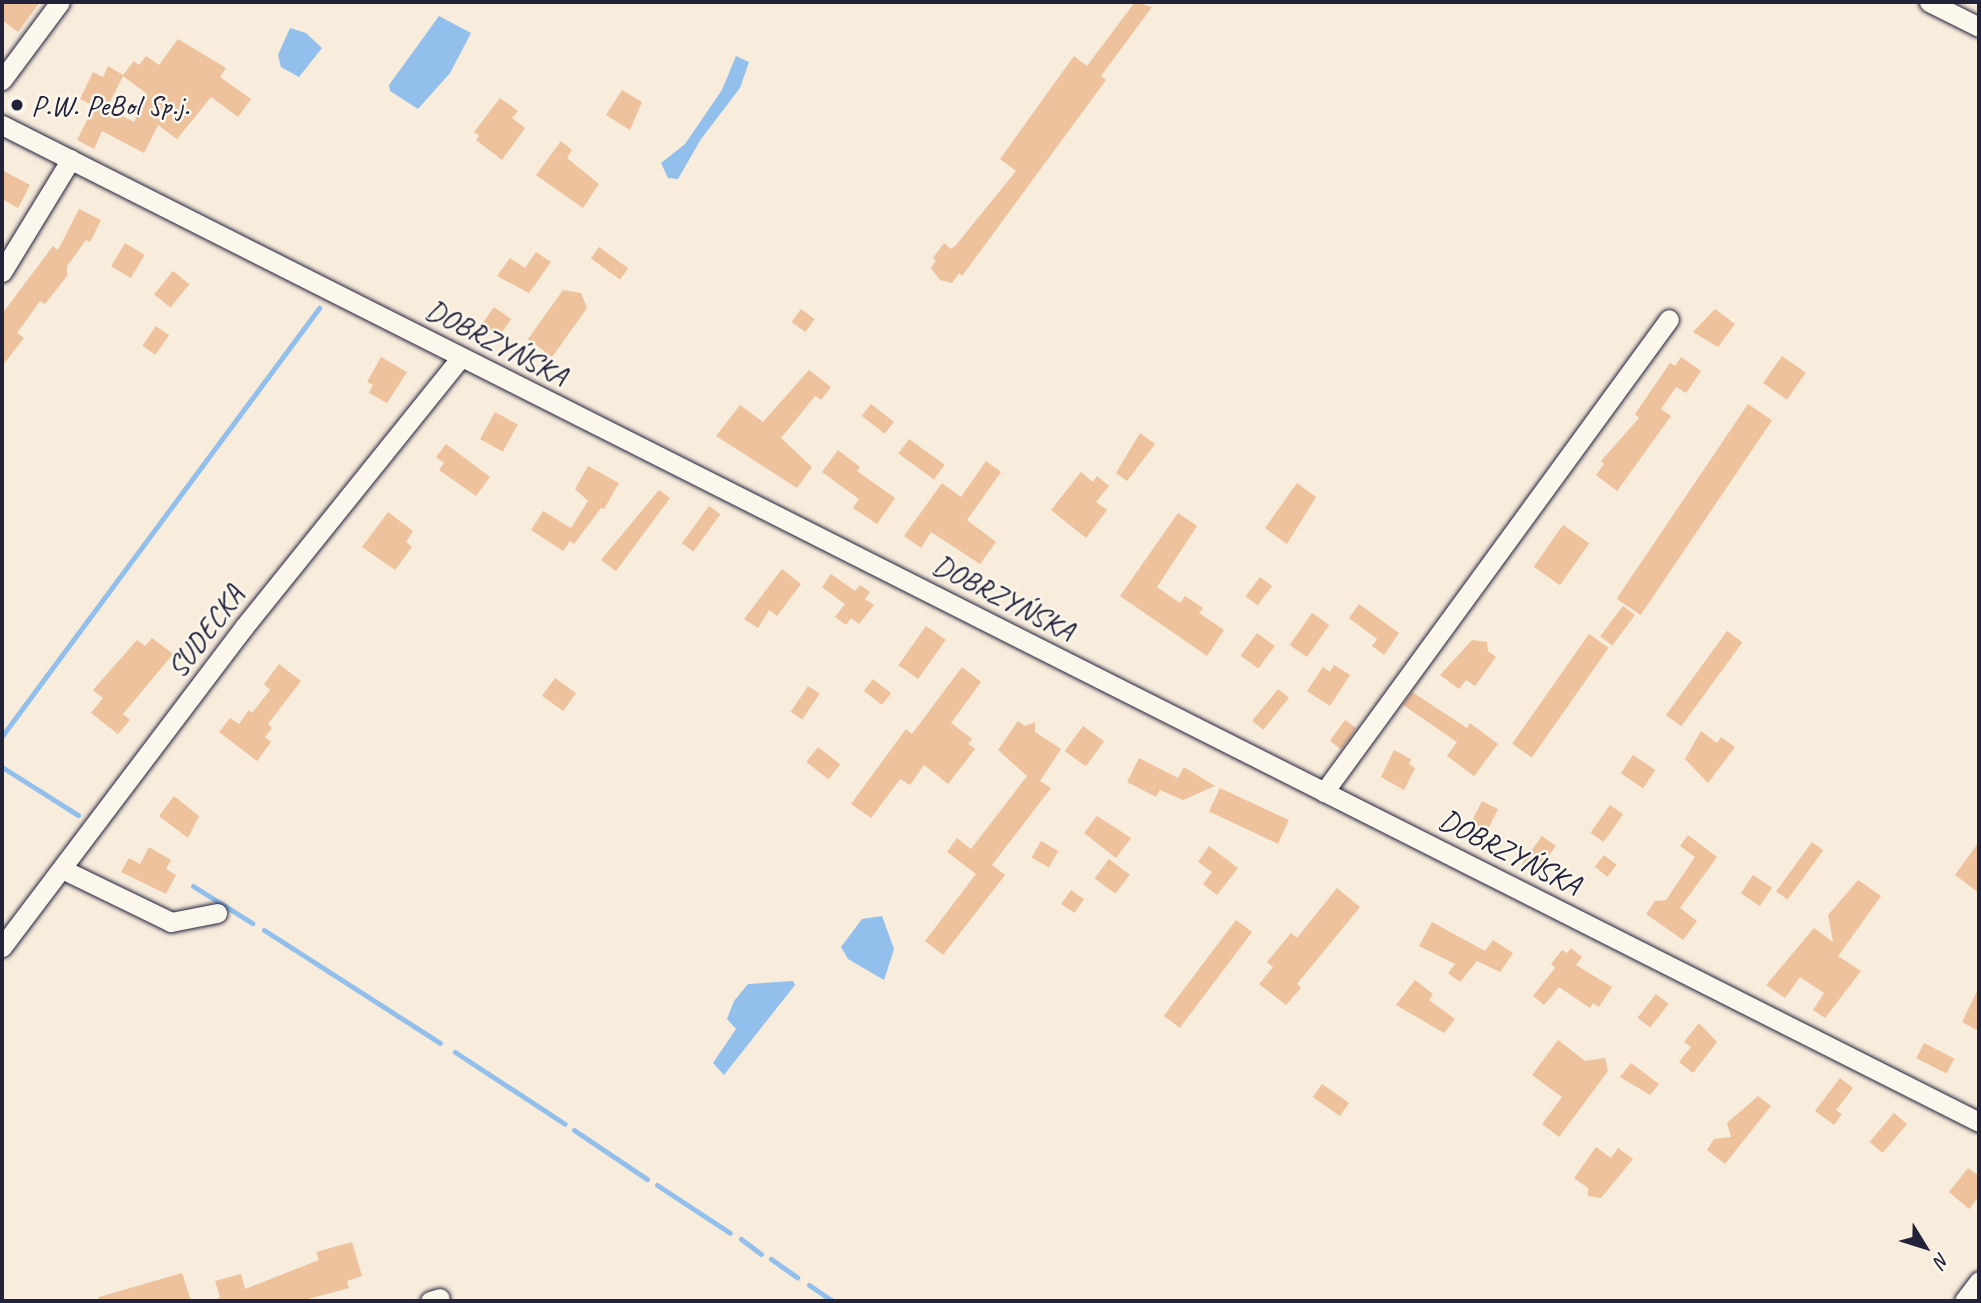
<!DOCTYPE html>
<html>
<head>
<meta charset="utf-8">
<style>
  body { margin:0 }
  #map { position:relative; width:1981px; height:1303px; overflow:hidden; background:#f8ecdc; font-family:Caveat,sans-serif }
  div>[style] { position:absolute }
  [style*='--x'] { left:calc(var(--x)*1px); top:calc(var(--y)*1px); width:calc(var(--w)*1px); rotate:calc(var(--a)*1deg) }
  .water>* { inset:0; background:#92bfec }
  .stream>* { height:5px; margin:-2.5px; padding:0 2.5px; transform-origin:2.5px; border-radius:2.5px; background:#92bfec }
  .building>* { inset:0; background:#edc29d; transform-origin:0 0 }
  .roads { filter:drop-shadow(0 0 2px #22223b) drop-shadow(0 0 2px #22223b) }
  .minor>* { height:19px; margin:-9.5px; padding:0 9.5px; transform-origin:9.5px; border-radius:9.5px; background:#fbf7ec }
  .dots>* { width:19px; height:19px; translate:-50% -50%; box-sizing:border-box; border:4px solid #fbf7ec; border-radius:50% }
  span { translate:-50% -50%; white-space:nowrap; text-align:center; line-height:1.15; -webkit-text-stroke:5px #fbf7ec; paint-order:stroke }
  .poi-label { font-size:30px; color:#22223b }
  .left { translate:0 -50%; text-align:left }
  .street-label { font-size:30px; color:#22223b }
  .frame { position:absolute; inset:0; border:4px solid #22223b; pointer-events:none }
  .north { position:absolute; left:1890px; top:1212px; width:70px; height:70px; -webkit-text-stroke:5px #fbf7ec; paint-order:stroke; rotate:128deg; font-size:19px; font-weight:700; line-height:28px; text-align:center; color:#22223b }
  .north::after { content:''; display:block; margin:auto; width:24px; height:32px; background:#22223b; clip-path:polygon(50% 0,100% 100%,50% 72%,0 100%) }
</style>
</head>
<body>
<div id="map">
  <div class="water">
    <i style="clip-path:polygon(439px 16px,471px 33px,450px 73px,418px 109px,390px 91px,389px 85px)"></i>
    <i style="clip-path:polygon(290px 28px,306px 33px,322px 48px,299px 77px,281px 67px,278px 55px)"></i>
    <i style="clip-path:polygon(736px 56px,749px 62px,740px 88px,701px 139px,678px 179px,668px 178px,661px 163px,685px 144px,722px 90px)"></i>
    <i style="clip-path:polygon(882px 916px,894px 949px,884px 980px,848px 959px,841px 947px,862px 919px)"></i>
    <i style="clip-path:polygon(793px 981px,795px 985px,724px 1075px,713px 1063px,736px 1029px,727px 1019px,734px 1001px,748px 984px)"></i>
  </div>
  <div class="stream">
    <i style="--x:2;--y:736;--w:533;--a:-53.47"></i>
    <i style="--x:2;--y:767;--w:90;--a:32.3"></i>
    <i style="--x:193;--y:886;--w:70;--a:32.1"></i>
    <i style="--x:264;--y:930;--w:209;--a:32.7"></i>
    <i style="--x:455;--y:1052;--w:131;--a:33.2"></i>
    <i style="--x:574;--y:1130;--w:88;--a:33.9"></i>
    <i style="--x:657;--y:1185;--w:87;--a:33.3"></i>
    <i style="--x:741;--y:1239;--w:25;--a:37"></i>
    <i style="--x:771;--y:1259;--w:32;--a:35"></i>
    <i style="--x:809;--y:1285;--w:29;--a:34"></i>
  </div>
  <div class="building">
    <i style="clip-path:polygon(2px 2px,40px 2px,18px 32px,2px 20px)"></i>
    <i style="clip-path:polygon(1135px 2px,1152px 7px,1101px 76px,1106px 80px,962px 276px,959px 273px,952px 283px,940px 280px,931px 268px,936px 261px,933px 258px,944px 243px,951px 249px,956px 245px,1016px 171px,1000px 159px,1074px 56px,1087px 66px)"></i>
    <i style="clip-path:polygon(evenodd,178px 39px,226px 68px,220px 77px,251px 99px,238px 117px,211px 97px,177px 139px,158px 125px,144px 153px,102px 131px,94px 149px,77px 140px,94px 106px,80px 99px,93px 72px,103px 77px,108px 66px,123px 75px,134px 61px,139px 65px,146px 56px,159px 65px,178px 39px,123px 76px,147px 94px,134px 122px,107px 108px,123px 76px)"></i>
    <i style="clip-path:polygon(622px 90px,642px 102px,630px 130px,606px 115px)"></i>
    <i style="clip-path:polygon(500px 98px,518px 111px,512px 118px,525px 128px,502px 160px,476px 140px,479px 136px,474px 132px)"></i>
    <i style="clip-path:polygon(561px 141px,572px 150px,567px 158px,599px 184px,583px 208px,536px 175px)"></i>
    <i style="clip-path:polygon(2px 170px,30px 185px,18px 208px,2px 199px)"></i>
    <i style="clip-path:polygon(79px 209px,101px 220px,90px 242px,86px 240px,67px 266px,67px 276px,45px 304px,40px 301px,17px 333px,24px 338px,2px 366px,2px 314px,53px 246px,58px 250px)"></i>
    <i style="left:125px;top:243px;width:23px;height:27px;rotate:31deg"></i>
    <i style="left:599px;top:247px;width:36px;height:14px;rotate:36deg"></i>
    <i style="clip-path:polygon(536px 252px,551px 262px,529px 293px,497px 276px,510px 258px,525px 268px)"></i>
    <i style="left:173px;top:271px;width:21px;height:30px;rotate:39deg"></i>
    <i style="clip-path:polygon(563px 290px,581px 293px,587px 308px,552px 357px,528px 339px)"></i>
    <i style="left:494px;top:307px;width:21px;height:21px;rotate:35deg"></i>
    <i style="left:801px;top:309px;width:17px;height:16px;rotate:36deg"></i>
    <i style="clip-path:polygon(1715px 309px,1735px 324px,1718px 347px,1693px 332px)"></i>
    <i style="left:156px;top:326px;width:16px;height:24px;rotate:35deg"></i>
    <i style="left:1782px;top:356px;width:29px;height:33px;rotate:35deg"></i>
    <i style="clip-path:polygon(381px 357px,407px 372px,387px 403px,369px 393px,373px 385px,367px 382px)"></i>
    <i style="clip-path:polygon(1681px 357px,1701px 371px,1686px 393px,1676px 387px,1661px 409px,1671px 416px,1617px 491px,1596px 475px,1604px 464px,1601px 461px,1639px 418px,1635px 414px,1670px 363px,1675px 366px)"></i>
    <i style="clip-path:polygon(809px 370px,831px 387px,821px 400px,815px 396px,781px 438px,812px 467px,797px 488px,716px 436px,740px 405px,763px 422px)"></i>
    <i style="left:871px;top:404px;width:29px;height:15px;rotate:38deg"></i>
    <i style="left:1748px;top:404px;width:29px;height:235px;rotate:34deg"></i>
    <i style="left:495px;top:412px;width:26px;height:31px;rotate:29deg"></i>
    <i style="clip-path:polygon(1140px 433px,1155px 444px,1127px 481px,1116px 473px)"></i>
    <i style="left:909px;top:439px;width:44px;height:18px;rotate:36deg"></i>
    <i style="clip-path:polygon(446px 444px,490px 477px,476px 496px,439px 470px,444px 463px,436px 457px)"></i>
    <i style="clip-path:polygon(838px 450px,860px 467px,857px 471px,895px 498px,877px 524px,853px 508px,859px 499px,822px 472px)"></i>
    <i style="clip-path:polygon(986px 461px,1001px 472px,967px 520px,996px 542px,980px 564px,931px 532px,921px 548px,904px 536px,942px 483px,961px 497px)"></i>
    <i style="clip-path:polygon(588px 466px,619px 483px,604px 509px,601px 508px,574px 544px,570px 541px,563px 551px,531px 530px,543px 511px,571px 528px,588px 501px,575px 489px)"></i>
    <i style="clip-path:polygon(1081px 472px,1093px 482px,1097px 476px,1109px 486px,1096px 502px,1107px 510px,1086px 538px,1051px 510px)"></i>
    <i style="clip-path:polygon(1297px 483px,1316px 497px,1287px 544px,1265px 528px)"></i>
    <i style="clip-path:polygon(659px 490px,670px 498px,616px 571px,601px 560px)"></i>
    <i style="left:709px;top:506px;width:14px;height:46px;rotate:36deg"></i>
    <i style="clip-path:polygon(388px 512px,413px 531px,406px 542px,412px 547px,395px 570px,362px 547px)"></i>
    <i style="clip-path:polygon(1178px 513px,1197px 526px,1157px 587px,1180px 603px,1185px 596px,1203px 608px,1199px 613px,1224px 630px,1207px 656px,1120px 596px)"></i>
    <i style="left:1563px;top:525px;width:32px;height:51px;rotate:35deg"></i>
    <i style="clip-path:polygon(782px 569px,801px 584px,777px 616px,769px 610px,758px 628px,744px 619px)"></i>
    <i style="clip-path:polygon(831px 574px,855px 591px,860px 585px,870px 592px,865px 599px,874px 605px,859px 624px,851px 618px,846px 625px,835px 617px,845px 604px,822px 587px)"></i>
    <i style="left:1260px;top:577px;width:15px;height:24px;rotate:37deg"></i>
    <i style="clip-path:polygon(1359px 604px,1399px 633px,1384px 655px,1372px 646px,1377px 639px,1349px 618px)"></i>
    <i style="left:1623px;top:606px;width:15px;height:38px;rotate:37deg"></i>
    <i style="left:1312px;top:613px;width:21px;height:39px;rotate:35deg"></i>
    <i style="left:926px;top:626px;width:24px;height:48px;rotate:35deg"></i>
    <i style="left:1727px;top:631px;width:19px;height:104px;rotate:36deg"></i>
    <i style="left:1257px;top:633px;width:22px;height:28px;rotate:36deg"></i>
    <i style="left:1589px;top:634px;width:24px;height:134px;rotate:35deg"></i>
    <i style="clip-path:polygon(152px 638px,173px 654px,123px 714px,130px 720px,118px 734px,91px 713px,103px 698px,93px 690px,137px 640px,145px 646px)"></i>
    <i style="clip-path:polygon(1472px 640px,1487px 642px,1488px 651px,1496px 657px,1475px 686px,1466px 680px,1459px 689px,1440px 675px)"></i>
    <i style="clip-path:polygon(279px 664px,301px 681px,268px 724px,272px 728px,265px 737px,271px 742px,257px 761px,219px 732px,230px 718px,239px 724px,249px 710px,252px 713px,270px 690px,264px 684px)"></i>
    <i style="clip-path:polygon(1334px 665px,1350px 675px,1330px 706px,1307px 691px,1323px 667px,1330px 672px)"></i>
    <i style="clip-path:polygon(962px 667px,981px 682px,951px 723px,972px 739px,968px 744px,975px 749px,948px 784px,924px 765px,910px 785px,900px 779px,871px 818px,851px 804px,906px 729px,912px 734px)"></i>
    <i style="left:555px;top:678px;width:26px;height:22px;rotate:36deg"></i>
    <i style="left:873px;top:679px;width:23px;height:15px;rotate:38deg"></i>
    <i style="left:808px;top:686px;width:14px;height:31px;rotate:34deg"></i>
    <i style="left:1278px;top:689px;width:14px;height:41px;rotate:39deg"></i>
    <i style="clip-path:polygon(1412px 692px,1467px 728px,1470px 723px,1498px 744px,1474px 776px,1447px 756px,1457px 742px,1403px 705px)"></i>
    <i style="left:1345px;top:720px;width:14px;height:26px;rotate:36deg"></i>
    <i style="clip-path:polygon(1018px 721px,1025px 726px,1035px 722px,1035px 732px,1061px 749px,1040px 781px,1051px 788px,992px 865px,1005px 875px,943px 955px,925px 941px,976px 874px,947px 852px,957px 838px,971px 849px,1027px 776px,998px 750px)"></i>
    <i style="left:1083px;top:726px;width:26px;height:31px;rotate:36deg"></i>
    <i style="clip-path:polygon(1701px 731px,1717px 743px,1721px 737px,1735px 747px,1708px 783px,1685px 759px)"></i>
    <i style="left:818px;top:747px;width:28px;height:19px;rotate:38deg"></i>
    <i style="clip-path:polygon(1394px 750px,1411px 759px,1409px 764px,1415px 768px,1404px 790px,1381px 777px)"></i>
    <i style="left:1633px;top:755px;width:27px;height:22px;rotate:34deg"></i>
    <i style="clip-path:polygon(1139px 758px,1178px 778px,1184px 767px,1215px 786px,1183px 800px,1160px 790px,1156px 797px,1127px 782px)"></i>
    <i style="left:1220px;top:788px;width:76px;height:26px;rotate:25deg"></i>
    <i style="clip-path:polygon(174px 796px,199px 816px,188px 838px,159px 816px)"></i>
    <i style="left:1482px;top:801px;width:18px;height:27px;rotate:27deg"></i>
    <i style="left:1610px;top:805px;width:16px;height:34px;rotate:35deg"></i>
    <i style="clip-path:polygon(1097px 816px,1131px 838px,1116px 858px,1084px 833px)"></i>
    <i style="clip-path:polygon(1688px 835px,1717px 857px,1680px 908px,1697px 921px,1683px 940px,1646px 914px,1655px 901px,1666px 900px,1695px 857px,1680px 846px)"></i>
    <i style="left:1542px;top:836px;width:17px;height:35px;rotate:36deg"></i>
    <i style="left:1041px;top:841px;width:20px;height:19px;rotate:30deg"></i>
    <i style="left:1812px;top:842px;width:14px;height:61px;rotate:36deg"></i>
    <i style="clip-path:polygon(1979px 842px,1979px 893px,1955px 875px)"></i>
    <i style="clip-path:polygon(1209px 846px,1238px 868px,1217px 895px,1203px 884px,1212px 872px,1198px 862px)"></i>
    <i style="clip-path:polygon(149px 847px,171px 860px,166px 869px,176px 875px,166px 894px,121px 872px,129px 858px,140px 864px)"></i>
    <i style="left:1604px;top:855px;width:16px;height:15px;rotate:38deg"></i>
    <i style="left:1109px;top:859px;width:26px;height:24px;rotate:37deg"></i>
    <i style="left:1753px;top:875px;width:23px;height:22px;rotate:34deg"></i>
    <i style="clip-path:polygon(1858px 880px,1881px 896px,1838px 956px,1861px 971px,1825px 1018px,1813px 1010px,1824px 993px,1800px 977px,1785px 998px,1766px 985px,1814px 928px,1833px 942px,1828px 915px)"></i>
    <i style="clip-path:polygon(1337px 888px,1360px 907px,1297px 984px,1301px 988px,1286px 1005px,1259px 984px,1273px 967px,1267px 962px,1291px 933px,1297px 938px)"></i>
    <i style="left:1071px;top:890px;width:16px;height:17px;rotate:35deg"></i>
    <i style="left:1236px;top:920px;width:20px;height:120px;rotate:37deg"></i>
    <i style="clip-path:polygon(1432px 922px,1485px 951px,1493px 940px,1513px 953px,1500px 972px,1477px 961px,1460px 982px,1448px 973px,1455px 964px,1419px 946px)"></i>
    <i style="clip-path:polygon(1571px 948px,1582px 957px,1576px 965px,1612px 987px,1599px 1007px,1593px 1003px,1590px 1008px,1559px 987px,1544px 1005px,1533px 996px,1555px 968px,1551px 964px,1562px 950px,1567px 953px)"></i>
    <i style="clip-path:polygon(1415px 980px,1433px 994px,1429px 1000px,1455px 1019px,1444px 1033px,1396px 1005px)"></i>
    <i style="clip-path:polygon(1979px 987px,1979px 1031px,1962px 1022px)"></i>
    <i style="left:1656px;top:994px;width:16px;height:30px;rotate:38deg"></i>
    <i style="clip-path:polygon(1699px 1023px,1717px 1042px,1693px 1073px,1679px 1062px,1691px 1047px,1684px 1042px)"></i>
    <i style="clip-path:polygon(1558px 1040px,1585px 1061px,1605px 1058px,1608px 1071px,1559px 1137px,1542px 1124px,1562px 1097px,1532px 1075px)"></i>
    <i style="left:1924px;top:1043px;width:34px;height:17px;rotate:27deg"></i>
    <i style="clip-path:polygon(1631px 1063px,1659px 1084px,1650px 1095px,1620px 1077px)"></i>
    <i style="clip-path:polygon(1840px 1078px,1853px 1088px,1836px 1110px,1842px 1114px,1834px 1125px,1815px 1111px)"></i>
    <i style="left:1322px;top:1084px;width:33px;height:16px;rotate:35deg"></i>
    <i style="clip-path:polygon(1758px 1096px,1771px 1106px,1725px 1164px,1707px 1150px,1714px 1139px,1731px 1137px,1727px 1123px)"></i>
    <i style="left:1894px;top:1113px;width:17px;height:38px;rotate:40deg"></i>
    <i style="clip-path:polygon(1596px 1147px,1611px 1158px,1618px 1148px,1633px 1159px,1601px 1198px,1588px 1196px,1588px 1188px,1574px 1178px)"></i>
    <i style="clip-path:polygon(1968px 1168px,1979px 1176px,1979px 1196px,1969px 1209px,1949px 1192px)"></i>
    <i style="clip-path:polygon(352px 1242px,362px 1276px,347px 1281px,349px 1288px,301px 1301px,215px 1301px,220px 1297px,215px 1281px,241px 1274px,245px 1289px,319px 1260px,316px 1252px)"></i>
    <i style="clip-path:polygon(182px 1273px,191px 1301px,99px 1301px,99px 1297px)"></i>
  </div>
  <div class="roads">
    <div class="minor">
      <i style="--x:1929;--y:2;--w:56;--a:26.6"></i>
      <i style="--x:2;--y:80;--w:97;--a:-53.4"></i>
      <i style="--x:2;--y:125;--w:2214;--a:26.76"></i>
      <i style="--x:2;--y:272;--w:132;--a:-58.6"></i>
      <i style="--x:1324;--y:792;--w:585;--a:-53.89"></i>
      <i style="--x:62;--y:869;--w:121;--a:25.9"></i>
      <i style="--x:171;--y:922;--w:47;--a:-11.1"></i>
      <i style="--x:2;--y:947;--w:401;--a:-52.9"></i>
      <i style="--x:244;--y:627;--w:346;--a:-51.2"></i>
      <i style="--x:430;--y:1301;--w:10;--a:-17"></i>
      <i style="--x:1964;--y:1301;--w:25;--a:-53"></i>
    </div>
  </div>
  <div class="dots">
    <i style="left:17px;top:105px;background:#22223b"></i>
  </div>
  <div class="poi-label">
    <span class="left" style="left:31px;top:105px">P.W. PeBol Sp.j.</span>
  </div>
  <div class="street-label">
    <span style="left:497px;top:342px;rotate:27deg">DOBRZYŃSKA</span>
    <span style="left:1004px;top:597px;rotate:27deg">DOBRZYŃSKA</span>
    <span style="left:205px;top:631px;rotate:-53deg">SUDECKA</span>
    <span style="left:1510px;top:852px;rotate:27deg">DOBRZYŃSKA</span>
  </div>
  <div class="frame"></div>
  <div class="north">N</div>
</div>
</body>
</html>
